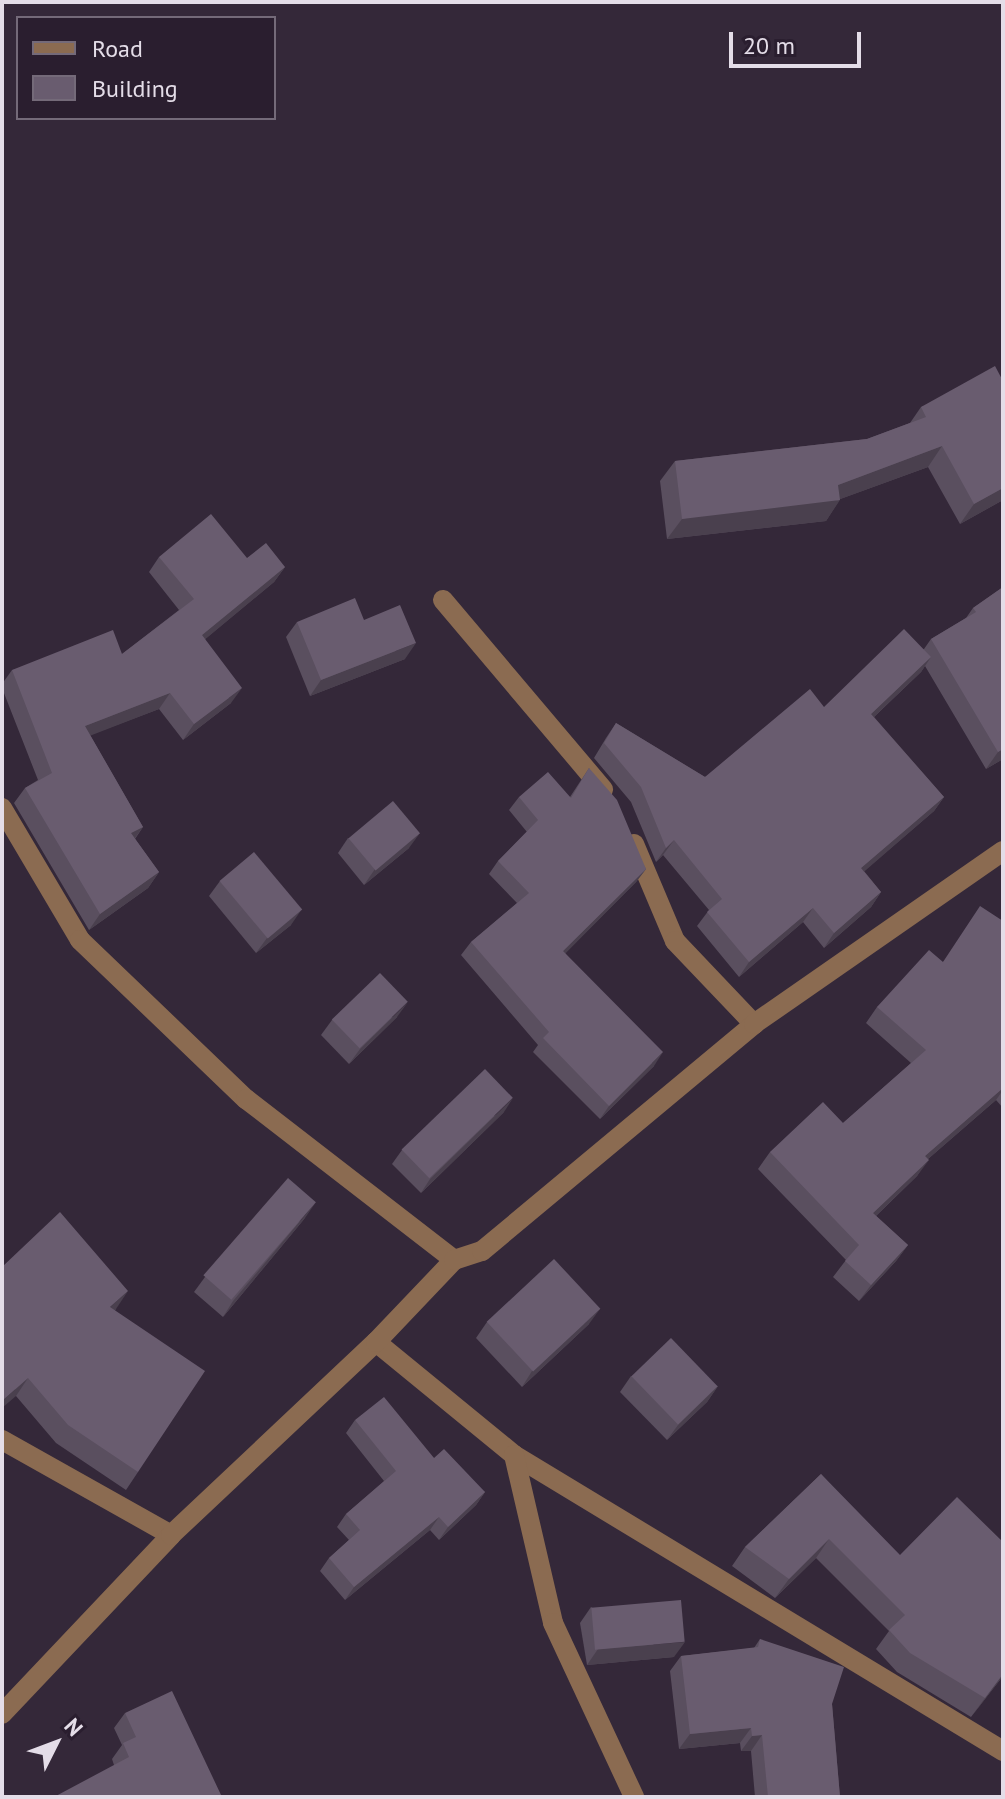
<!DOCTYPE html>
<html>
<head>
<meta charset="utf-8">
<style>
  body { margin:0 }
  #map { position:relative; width:1005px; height:1799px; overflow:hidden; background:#342839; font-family:"PT Sans",sans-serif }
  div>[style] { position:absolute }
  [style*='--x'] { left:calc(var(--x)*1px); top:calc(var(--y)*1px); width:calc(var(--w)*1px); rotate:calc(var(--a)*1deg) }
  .minor>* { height:20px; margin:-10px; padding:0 10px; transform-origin:10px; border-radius:10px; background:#8b6b51 }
  .wall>* { inset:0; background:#5a4f5f }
  .shaded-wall>* { inset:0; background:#4a404e }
  .building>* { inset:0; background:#695c6f; transform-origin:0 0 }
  span { translate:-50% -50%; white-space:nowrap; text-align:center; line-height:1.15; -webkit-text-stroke:6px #2a1e2f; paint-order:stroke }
  .frame { position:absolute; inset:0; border:4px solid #e4dde8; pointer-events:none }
  .legend { position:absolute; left:16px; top:16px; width:260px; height:104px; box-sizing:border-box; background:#2a1e2f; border:2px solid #746a79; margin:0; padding:10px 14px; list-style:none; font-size:24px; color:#e4dde8 }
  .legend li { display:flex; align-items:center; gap:16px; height:40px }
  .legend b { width:40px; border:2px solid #746a79 }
  .north { position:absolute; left:16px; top:1703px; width:80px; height:80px; -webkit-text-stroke:6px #2a1e2f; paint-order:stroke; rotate:48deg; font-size:22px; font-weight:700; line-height:32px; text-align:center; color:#e4dde8 }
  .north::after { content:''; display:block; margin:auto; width:28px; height:36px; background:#e4dde8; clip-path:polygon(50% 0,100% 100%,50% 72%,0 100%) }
  .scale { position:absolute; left:729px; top:32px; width:132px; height:36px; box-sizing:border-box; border:4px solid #e4dde8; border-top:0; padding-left:10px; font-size:24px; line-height:28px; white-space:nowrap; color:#e4dde8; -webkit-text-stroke:6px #2a1e2f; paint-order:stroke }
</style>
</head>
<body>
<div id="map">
  <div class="minor">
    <i style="--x:443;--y:600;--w:248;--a:49.8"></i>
    <i style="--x:2;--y:808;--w:153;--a:59.4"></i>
    <i style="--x:80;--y:940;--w:230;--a:43.8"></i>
    <i style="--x:246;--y:1099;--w:263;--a:37.7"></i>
    <i style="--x:634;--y:844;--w:105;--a:67.1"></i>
    <i style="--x:675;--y:941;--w:115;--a:46.4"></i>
    <i style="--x:376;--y:1342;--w:178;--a:39.3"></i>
    <i style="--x:514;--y:1455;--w:572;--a:31.19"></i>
    <i style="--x:2;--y:1440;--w:194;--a:29.3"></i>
    <i style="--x:514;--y:1455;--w:172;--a:76.9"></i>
    <i style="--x:553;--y:1623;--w:192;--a:65"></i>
    <i style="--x:2;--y:1714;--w:246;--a:-46.6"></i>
    <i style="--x:171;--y:1535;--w:282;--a:-43.3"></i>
    <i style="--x:376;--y:1342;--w:113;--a:-46.4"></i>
    <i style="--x:454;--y:1260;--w:29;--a:-18"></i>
    <i style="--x:482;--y:1251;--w:354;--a:-39.8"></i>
    <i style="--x:754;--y:1024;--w:303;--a:-34.8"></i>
  </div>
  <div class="wall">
    <i style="clip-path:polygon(1003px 381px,1003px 500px,960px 524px,928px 467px,840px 499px,826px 521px,667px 539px,660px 481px,675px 461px,867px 439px,910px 423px,921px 407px)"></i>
    <i style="clip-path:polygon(159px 557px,247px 558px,285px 567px,274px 582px,205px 639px,231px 703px,183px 740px,159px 709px,90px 735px,143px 827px,135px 839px,159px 872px,148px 888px,89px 930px,14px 803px,25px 788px,38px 780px,2px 688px,2px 684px,12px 670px,122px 654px,179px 610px,149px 572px)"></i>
    <i style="clip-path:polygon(1003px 587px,1003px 759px,986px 769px,925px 666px,921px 672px,874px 717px,944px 797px,934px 811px,864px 871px,881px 892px,871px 907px,824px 948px,803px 922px,739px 977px,697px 926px,709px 910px,663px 855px,656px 862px,631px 802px,594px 758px,606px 738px,616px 723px,705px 777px,924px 649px,931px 639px,966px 618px,973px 608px)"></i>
    <i style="clip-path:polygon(364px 620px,405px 659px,310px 696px,286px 637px,297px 622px)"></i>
    <i style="clip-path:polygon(589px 768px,646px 869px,636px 882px,565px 953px,654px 1066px,600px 1119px,533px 1052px,538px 1045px,461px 955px,471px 942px,517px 903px,489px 874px,498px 861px,527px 832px,509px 810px,519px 797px,570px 797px)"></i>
    <i style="clip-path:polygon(348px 838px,409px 848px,364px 885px,338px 853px)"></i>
    <i style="clip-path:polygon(220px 881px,291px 925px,256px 953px,209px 896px)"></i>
    <i style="clip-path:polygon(1003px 921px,1003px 1108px,996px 1100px,928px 1159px,917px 1176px,876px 1216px,908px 1245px,896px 1261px,859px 1301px,833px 1277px,846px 1260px,758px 1169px,770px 1152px,843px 1123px,911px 1063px,866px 1023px,877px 1007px)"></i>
    <i style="clip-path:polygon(397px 1017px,349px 1064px,321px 1035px,332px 1020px)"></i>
    <i style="clip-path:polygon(504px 1112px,421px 1193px,392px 1164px,402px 1150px)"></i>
    <i style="clip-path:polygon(305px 1218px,223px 1317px,194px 1292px,205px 1277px)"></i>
    <i style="clip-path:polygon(2px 1267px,116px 1309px,115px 1310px,138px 1472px,126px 1490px,56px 1443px,16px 1396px)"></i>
    <i style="clip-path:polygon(487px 1322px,589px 1324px,522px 1387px,476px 1338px)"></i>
    <i style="clip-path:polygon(631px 1376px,718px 1386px,707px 1402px,667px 1440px,620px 1392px)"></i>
    <i style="clip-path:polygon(355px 1420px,434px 1458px,485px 1492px,476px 1505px,439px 1540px,430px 1530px,345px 1600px,320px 1571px,329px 1558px,349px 1540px,337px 1527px,346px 1514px,384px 1481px,346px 1433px)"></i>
    <i style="clip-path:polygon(821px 1474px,1003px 1676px,971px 1717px,897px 1672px,876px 1649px,889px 1631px,816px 1558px,775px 1598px,732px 1566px,745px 1547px)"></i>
    <i style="clip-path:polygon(591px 1607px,674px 1657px,587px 1665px,580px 1623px)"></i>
    <i style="clip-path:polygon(760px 1639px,832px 1704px,840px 1797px,755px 1797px,751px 1751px,741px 1751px,740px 1743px,679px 1749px,670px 1671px,681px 1656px,754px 1648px)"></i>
    <i style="clip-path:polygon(125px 1713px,222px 1797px,114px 1765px,112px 1759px,122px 1745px,114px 1728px)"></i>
  </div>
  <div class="shaded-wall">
    <i style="clip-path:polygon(942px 446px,928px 467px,835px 501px,840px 500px,826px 521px,667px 539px,682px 519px,838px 485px)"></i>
    <i style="clip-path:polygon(1003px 488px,1003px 500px,960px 524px,974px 504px)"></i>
    <i style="clip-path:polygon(285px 567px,274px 582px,191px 651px,202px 635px)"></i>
    <i style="clip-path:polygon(416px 643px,405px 659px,310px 696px,321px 680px)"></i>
    <i style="clip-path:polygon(931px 657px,921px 672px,861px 729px,871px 714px)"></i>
    <i style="clip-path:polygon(242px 688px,231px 703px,183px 740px,194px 724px)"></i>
    <i style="clip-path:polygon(170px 693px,159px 709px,74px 742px,85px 726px)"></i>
    <i style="clip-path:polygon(1003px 749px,1003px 759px,986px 769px,998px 752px)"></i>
    <i style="clip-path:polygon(944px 797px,934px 811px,851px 883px,861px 868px)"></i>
    <i style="clip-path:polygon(143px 827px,132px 842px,131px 833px)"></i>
    <i style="clip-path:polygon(420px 833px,409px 848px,364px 885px,375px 869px)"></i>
    <i style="clip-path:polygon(674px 840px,663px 855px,656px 862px,666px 848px)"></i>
    <i style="clip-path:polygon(646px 869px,636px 882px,554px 965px,563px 951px)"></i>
    <i style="clip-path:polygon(159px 872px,148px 888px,89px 930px,100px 914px)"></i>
    <i style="clip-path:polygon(881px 892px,871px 907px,824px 948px,834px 933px)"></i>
    <i style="clip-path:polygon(813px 908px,803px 922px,739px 977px,749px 962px)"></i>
    <i style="clip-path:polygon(302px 909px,291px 925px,256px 953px,267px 938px)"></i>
    <i style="clip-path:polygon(408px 1002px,397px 1017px,349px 1064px,360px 1049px)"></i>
    <i style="clip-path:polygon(663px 1052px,654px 1066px,600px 1119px,609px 1106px)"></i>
    <i style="clip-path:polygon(1003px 1088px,1003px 1090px,996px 1100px,913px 1172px,925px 1156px)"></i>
    <i style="clip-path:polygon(513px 1098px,504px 1112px,421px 1193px,430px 1179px)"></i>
    <i style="clip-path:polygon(929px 1160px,917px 1176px,862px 1229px,873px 1213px)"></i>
    <i style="clip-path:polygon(316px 1202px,305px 1218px,223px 1317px,233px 1301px)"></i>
    <i style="clip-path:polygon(908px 1245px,896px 1261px,859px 1301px,871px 1285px)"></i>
    <i style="clip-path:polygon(128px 1291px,116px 1309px,98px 1325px,110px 1307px)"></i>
    <i style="clip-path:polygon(600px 1309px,589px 1324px,522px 1387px,532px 1371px)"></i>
    <i style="clip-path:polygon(28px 1378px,16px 1396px,2px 1408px,2px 1401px)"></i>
    <i style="clip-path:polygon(718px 1386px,707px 1402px,667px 1440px,678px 1425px)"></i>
    <i style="clip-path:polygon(485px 1492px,476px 1505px,439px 1540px,448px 1527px)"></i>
    <i style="clip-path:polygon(439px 1517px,430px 1530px,345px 1600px,354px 1587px)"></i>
    <i style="clip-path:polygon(829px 1539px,816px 1558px,775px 1598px,789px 1579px)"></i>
    <i style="clip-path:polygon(685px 1642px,674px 1657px,587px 1665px,598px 1649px)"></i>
    <i style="clip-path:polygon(1003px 1674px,1003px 1676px,971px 1717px,985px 1698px)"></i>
    <i style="clip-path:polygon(751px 1728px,740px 1743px,679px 1749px,690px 1734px)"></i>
    <i style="clip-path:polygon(762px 1735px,751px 1751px,741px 1751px,752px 1736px)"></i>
  </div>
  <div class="building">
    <i style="clip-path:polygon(995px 366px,1003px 381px,1003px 488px,974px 504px,942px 446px,838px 485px,840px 500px,682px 519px,675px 461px,867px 439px,926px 417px,921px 407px)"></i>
    <i style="clip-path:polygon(211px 514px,247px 558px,266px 543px,285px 567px,202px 635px,242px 688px,194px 724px,170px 693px,85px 726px,143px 827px,131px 833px,159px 872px,100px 914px,25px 788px,52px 773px,12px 670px,113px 630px,122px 654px,194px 599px,159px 557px)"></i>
    <i style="clip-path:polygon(1003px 587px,1003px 749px,998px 752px,931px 639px,976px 612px,973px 608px)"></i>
    <i style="clip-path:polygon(355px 598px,364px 620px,400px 605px,416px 643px,321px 680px,297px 622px)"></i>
    <i style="clip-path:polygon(904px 629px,931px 657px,871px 714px,944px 797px,861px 868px,881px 892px,834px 933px,813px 908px,749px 962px,707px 912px,722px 899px,674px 840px,666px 848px,641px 787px,604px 743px,616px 723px,705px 777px,810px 689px,824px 707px)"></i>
    <i style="clip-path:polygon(589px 768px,617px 800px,646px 869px,563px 951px,663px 1052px,609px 1106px,543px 1038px,549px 1032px,471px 942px,529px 893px,498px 861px,538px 820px,519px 797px,548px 772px,571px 798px)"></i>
    <i style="left:393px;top:801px;width:42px;height:58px;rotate:50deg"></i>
    <i style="left:254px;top:852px;width:75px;height:45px;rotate:50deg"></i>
    <i style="clip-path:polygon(980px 906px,1003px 921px,1003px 1088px,925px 1156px,929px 1160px,873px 1213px,908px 1245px,871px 1285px,845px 1261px,859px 1245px,770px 1152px,823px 1102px,843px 1123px,926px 1050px,877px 1007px,929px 950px,943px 962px)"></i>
    <i style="left:380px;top:973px;width:40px;height:67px;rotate:46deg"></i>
    <i style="left:485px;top:1069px;width:40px;height:116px;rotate:46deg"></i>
    <i style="left:288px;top:1178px;width:37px;height:129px;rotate:41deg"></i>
    <i style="clip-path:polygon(60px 1212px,128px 1291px,110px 1307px,205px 1371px,138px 1472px,68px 1425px,28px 1378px,2px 1401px,2px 1267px)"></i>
    <i style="left:554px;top:1259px;width:68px;height:92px;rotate:47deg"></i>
    <i style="left:671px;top:1338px;width:67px;height:55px;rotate:46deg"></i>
    <i style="clip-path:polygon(384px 1397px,434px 1458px,444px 1449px,485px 1492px,448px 1527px,439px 1517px,354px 1587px,329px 1558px,360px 1530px,346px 1514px,396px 1471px,355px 1420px)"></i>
    <i style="clip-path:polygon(821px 1474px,900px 1555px,957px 1497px,1003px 1542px,1003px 1674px,985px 1698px,910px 1653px,889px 1630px,905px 1615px,829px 1539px,789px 1579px,745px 1547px)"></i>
    <i style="left:681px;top:1600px;width:42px;height:90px;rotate:85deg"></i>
    <i style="clip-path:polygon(760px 1639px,844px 1667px,832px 1704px,840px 1797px,768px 1797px,762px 1735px,752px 1736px,751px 1728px,690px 1734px,681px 1656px,758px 1647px)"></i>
    <i style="clip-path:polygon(172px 1691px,222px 1797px,54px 1797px,129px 1757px,123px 1743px,136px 1737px,125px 1713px)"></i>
  </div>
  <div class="frame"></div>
  <ul class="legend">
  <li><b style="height:10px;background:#8b6b51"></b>Road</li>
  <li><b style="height:22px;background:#695c6f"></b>Building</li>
  </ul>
  <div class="north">N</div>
  <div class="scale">20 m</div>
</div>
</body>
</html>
